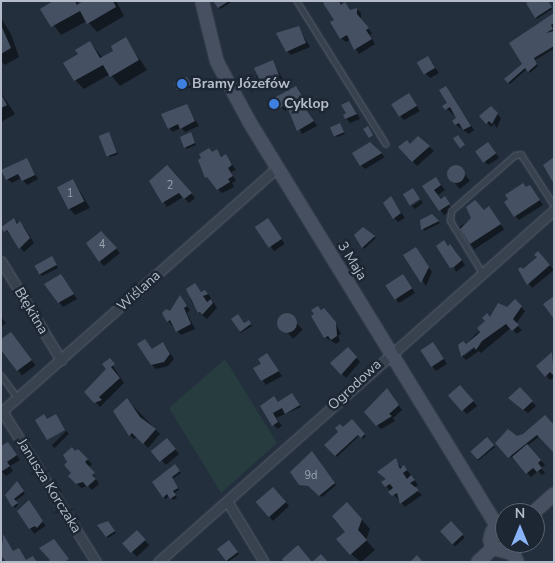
<!DOCTYPE html>
<html>
<head>
<meta charset="utf-8">
<style>
  body { margin:0 }
  #map { position:relative; width:555px; height:563px; overflow:hidden; background:#242f3e; font-family:"Nunito Sans",sans-serif }
  div>[style] { position:absolute }
  [style*='--x'] { left:calc(var(--x)*1px); top:calc(var(--y)*1px); width:calc(var(--w)*1px); rotate:calc(var(--a)*1deg) }
  .green>* { inset:0; background:#263c3f }
  .shadow>* { inset:0; background:#0007; transform-origin:0 0 }
  .building>* { inset:0; background:#455162; transform-origin:0 0 }
  .round { border-radius:50% }
  .roads { filter:drop-shadow(0 0 1px #565f6c) drop-shadow(0 0 1px #565f6c) }
  .lane>* { height:4.5px; margin:-2.25px; padding:0 2.25px; transform-origin:2.25px; border-radius:2.25px; background:#38414e }
  .street>* { height:9px; margin:-4.5px; padding:0 4.5px; transform-origin:4.5px; border-radius:4.5px; background:#38414e }
  .secondary>* { height:12px; margin:-6px; padding:0 6px; transform-origin:6px; border-radius:6px; background:#465061 }
  .dots>* { width:14px; height:14px; translate:-50% -50%; box-sizing:border-box; border:2px solid #1d2633; border-radius:50% }
  span { translate:-50% -50%; white-space:nowrap; text-align:center; line-height:1.15; -webkit-text-stroke:5px #1d2633; paint-order:stroke }
  .number-label { font-size:11px; color:#98a1af }
  .number-label span { -webkit-text-stroke-width:0 }
  .poi-label { font-size:14px; color:#b4bcc9; font-weight:700 }
  .left { translate:0 -50%; text-align:left }
  .street-label { font-size:14px; color:#b4bcc9 }
  .frame { position:absolute; inset:0; border:2px solid #b4bcc9; pointer-events:none }
  .north { position:absolute; left:495px; top:503px; width:50px; height:50px; box-sizing:border-box; background:#1d2633; border:1px solid #59626f; border-radius:50%; rotate:0deg; font-size:14px; font-weight:700; line-height:20px; text-align:center; color:#b4bcc9 }
  .north::after { content:''; display:block; margin:auto; width:18px; height:22px; background:#8ab4f8; clip-path:polygon(50% 0,100% 100%,50% 72%,0 100%) }
</style>
</head>
<body>
<div id="map">
  <div class="green">
    <i style="clip-path:polygon(225px 359px,277px 443px,221px 493px,169px 408px)"></i>
  </div>
  <div class="shadow">
    <i style="clip-path:polygon(56px 1px,77px 1px,79px 5px,85px 1px,116px 1px,124px 16px,97px 32px,87px 21px,61px 35px,42px 9px)"></i>
    <i style="clip-path:polygon(215px 1px,233px 1px,220px 9px)"></i>
    <i style="clip-path:polygon(339px 1px,351px 11px,357px 9px,361px 13px,361px 20px,372px 33px,370px 35px,375px 44px,359px 54px,350px 40px,346px 42px,341px 38px,336px 20px)"></i>
    <i style="clip-path:polygon(545px 1px,552px 9px,537px 19px,536px 17px)"></i>
    <i style="clip-path:polygon(554px 14px,554px 49px,535px 60px,538px 66px,530px 73px,527px 69px,510px 84px,505px 79px,524px 64px)"></i>
    <i style="clip-path:polygon(1px 18px,11px 34px,19px 57px,5px 65px,1px 61px)"></i>
    <i style="clip-path:polygon(298px 27px,310px 47px,291px 55px,287px 51px)"></i>
    <i style="clip-path:polygon(126px 39px,147px 70px,120px 86px,110px 74px,84px 89px,75px 80px,79px 54px,90px 43px,103px 58px,115px 51px)"></i>
    <i style="clip-path:polygon(428px 58px,439px 73px,430px 78px,426px 74px)"></i>
    <i style="clip-path:polygon(272px 61px,283px 79px,276px 83px,277px 86px,267px 87px,262px 82px)"></i>
    <i style="clip-path:polygon(187px 79px,192px 87px,180px 91px,176px 83px)"></i>
    <i style="clip-path:polygon(296px 87px,305px 100px,301px 102px,317px 126px,302px 134px,289px 109px,285px 111px,281px 107px)"></i>
    <i style="clip-path:polygon(1px 93px,15px 114px,1px 122px)"></i>
    <i style="clip-path:polygon(409px 95px,420px 111px,404px 120px,400px 116px)"></i>
    <i style="clip-path:polygon(453px 98px,474px 130px,469px 134px,456px 125px,458px 119px,444px 106px)"></i>
    <i style="clip-path:polygon(348px 103px,353px 107px,360px 119px,350px 123px,346px 118px)"></i>
    <i style="clip-path:polygon(187px 106px,199px 126px,185px 132px,181px 128px,173px 132px,169px 128px)"></i>
    <i style="clip-path:polygon(491px 107px,501px 118px,497px 128px,494px 124px,491px 127px,481px 116px)"></i>
    <i style="clip-path:polygon(340px 125px,345px 134px,337px 137px,335px 135px)"></i>
    <i style="clip-path:polygon(110px 136px,118px 154px,110px 157px,101px 137px)"></i>
    <i style="clip-path:polygon(192px 136px,196px 145px,187px 149px,185px 147px)"></i>
    <i style="clip-path:polygon(418px 137px,434px 151px,417px 166px,400px 147px,410px 146px)"></i>
    <i style="clip-path:polygon(370px 143px,385px 157px,365px 169px,361px 165px)"></i>
    <i style="clip-path:polygon(492px 148px,499px 158px,488px 165px,484px 161px)"></i>
    <i style="clip-path:polygon(216px 150px,223px 158px,226px 156px,236px 170px,231px 172px,236px 181px,232px 183px,234px 187px,222px 193px,215px 186px,213px 153px)"></i>
    <i style="clip-path:polygon(26px 159px,38px 179px,27px 185px,21px 178px,12px 183px,7px 179px)"></i>
    <i style="left:458px;top:166px;width:19px;height:13px;rotate:51deg"></i>
    <i style="clip-path:polygon(171px 171px,195px 198px,189px 203px,183px 197px,167px 207px,151px 181px)"></i>
    <i style="clip-path:polygon(436px 178px,445px 190px,438px 195px,453px 209px,444px 215px,424px 186px)"></i>
    <i style="clip-path:polygon(73px 180px,90px 208px,75px 215px,69px 208px)"></i>
    <i style="clip-path:polygon(530px 186px,543px 205px,519px 220px,515px 216px)"></i>
    <i style="clip-path:polygon(391px 198px,405px 218px,398px 222px,394px 218px)"></i>
    <i style="clip-path:polygon(421px 200px,423px 203px,415px 209px,412px 206px)"></i>
    <i style="left:489px;top:207px;width:27px;height:36px;rotate:56deg"></i>
    <i style="clip-path:polygon(432px 215px,440px 223px,424px 231px,421px 221px)"></i>
    <i style="clip-path:polygon(13px 219px,24px 227px,34px 243px,24px 252px,2px 226px)"></i>
    <i style="left:268px;top:220px;width:29px;height:13px;rotate:55deg"></i>
    <i style="clip-path:polygon(363px 228px,376px 238px,364px 249px,363px 247px)"></i>
    <i style="clip-path:polygon(101px 232px,120px 253px,104px 266px,100px 262px)"></i>
    <i style="clip-path:polygon(444px 242px,455px 250px,465px 265px,456px 272px)"></i>
    <i style="clip-path:polygon(416px 249px,432px 272px,426px 286px,405px 256px)"></i>
    <i style="clip-path:polygon(542px 257px,554px 270px,532px 288px,520px 271px)"></i>
    <i style="clip-path:polygon(53px 259px,58px 268px,42px 276px,40px 274px)"></i>
    <i style="clip-path:polygon(403px 275px,415px 293px,399px 303px,395px 298px)"></i>
    <i style="clip-path:polygon(61px 276px,77px 299px,63px 307px,59px 302px)"></i>
    <i style="clip-path:polygon(195px 285px,202px 293px,205px 291px,209px 295px,217px 308px,207px 319px,199px 313px,190px 299px)"></i>
    <i style="clip-path:polygon(180px 297px,190px 310px,187px 313px,195px 329px,181px 335px,168px 321px)"></i>
    <i style="clip-path:polygon(evenodd,515px 301px,525px 311px,516px 324px,522px 330px,517px 334px,511px 328px,481px 353px,479px 351px,466px 360px,459px 353px,462px 348px,491px 319px,515px 301px,475px 344px,477px 346px,464px 356px,464px 353px,475px 344px)"></i>
    <i style="clip-path:polygon(318px 307px,334px 319px,341px 334px,338px 336px,340px 341px,336px 344px,325px 337px,316px 314px)"></i>
    <i style="left:287px;top:313px;width:23px;height:13px;rotate:47deg"></i>
    <i style="clip-path:polygon(1px 317px,6px 323px,1px 327px)"></i>
    <i style="clip-path:polygon(233px 320px,245px 325px,248px 322px,252px 326px,240px 333px)"></i>
    <i style="left:15px;top:338px;width:34px;height:17px;rotate:53deg"></i>
    <i style="clip-path:polygon(145px 340px,153px 350px,163px 343px,167px 348px,174px 359px,168px 366px,156px 369px,152px 365px)"></i>
    <i style="clip-path:polygon(433px 343px,447px 364px,436px 371px,432px 366px)"></i>
    <i style="clip-path:polygon(352px 353px,360px 362px,346px 378px,342px 374px)"></i>
    <i style="clip-path:polygon(552px 353px,554px 377px,550px 380px,537px 366px)"></i>
    <i style="clip-path:polygon(267px 355px,282px 376px,266px 385px,255px 369px,263px 364px)"></i>
    <i style="clip-path:polygon(109px 360px,124px 383px,100px 407px,86px 392px,107px 369px)"></i>
    <i style="clip-path:polygon(464px 390px,477px 406px,467px 414px,463px 410px)"></i>
    <i style="clip-path:polygon(524px 393px,536px 406px,528px 413px,514px 402px)"></i>
    <i style="clip-path:polygon(391px 394px,402px 410px,393px 418px,395px 421px,381px 429px,377px 425px)"></i>
    <i style="clip-path:polygon(294px 396px,301px 407px,276px 418px,282px 426px,277px 429px,261px 406px,274px 398px,279px 403px)"></i>
    <i style="clip-path:polygon(131px 404px,160px 434px,148px 448px,137px 436px,134px 439px,130px 435px,115px 411px)"></i>
    <i style="clip-path:polygon(545px 417px,540px 436px,527px 446px,545px 465px,541px 468px,545px 473px,542px 475px,538px 471px,531px 477px,497px 443px,524px 435px)"></i>
    <i style="clip-path:polygon(352px 421px,366px 436px,363px 439px,360px 435px,337px 457px,326px 445px)"></i>
    <i style="left:66px;top:431px;width:4px;height:20px;rotate:45deg"></i>
    <i style="clip-path:polygon(487px 439px,495px 447px,478px 461px,476px 459px)"></i>
    <i style="clip-path:polygon(8px 443px,20px 460px,10px 466px,13px 471px,6px 476px,1px 471px)"></i>
    <i style="clip-path:polygon(171px 444px,179px 454px,166px 465px,162px 461px)"></i>
    <i style="clip-path:polygon(78px 450px,92px 464px,89px 467px,99px 484px,92px 490px,88px 486px,81px 488px,70px 476px,73px 474px,68px 463px)"></i>
    <i style="clip-path:polygon(312px 452px,336px 485px,322px 497px,311px 487px,300px 484px)"></i>
    <i style="clip-path:polygon(396px 460px,402px 469px,408px 471px,418px 485px,414px 488px,422px 495px,405px 507px,386px 486px)"></i>
    <i style="clip-path:polygon(176px 467px,181px 473px,172px 479px,179px 490px,174px 493px,177px 498px,173px 500px,170px 496px,165px 499px,154px 483px)"></i>
    <i style="clip-path:polygon(19px 485px,25px 494px,15px 501px,18px 505px,15px 508px,6px 495px)"></i>
    <i style="clip-path:polygon(277px 492px,289px 506px,273px 521px,257px 502px)"></i>
    <i style="left:29px;top:502px;width:29px;height:14px;rotate:55deg"></i>
    <i style="clip-path:polygon(356px 513px,370px 529px,366px 540px,375px 550px,361px 562px,351px 554px,347px 532px)"></i>
    <i style="left:451px;top:522px;width:21px;height:13px;rotate:49deg"></i>
    <i style="clip-path:polygon(109px 525px,116px 533px,108px 538px,107px 536px)"></i>
    <i style="left:137px;top:532px;width:18px;height:17px;rotate:47deg"></i>
    <i style="clip-path:polygon(1px 536px,14px 552px,20px 552px,26px 562px,33px 558px,36px 562px,7px 562px,1px 552px)"></i>
    <i style="clip-path:polygon(230px 543px,239px 554px,228px 562px,218px 549px)"></i>
  </div>
  <div class="building">
    <i style="clip-path:polygon(53px 1px,75px 1px,77px 5px,83px 1px,113px 1px,116px 7px,87px 24px,80px 11px,51px 27px,40px 9px)"></i>
    <i style="clip-path:polygon(213px 1px,229px 1px,218px 8px)"></i>
    <i style="clip-path:polygon(326px 1px,339px 1px,341px 5px,345px 2px,350px 10px,357px 8px,357px 14px,369px 28px,366px 30px,372px 39px,354px 50px,347px 35px,340px 39px,330px 22px,334px 20px,323px 3px)"></i>
    <i style="clip-path:polygon(529px 1px,548px 1px,552px 7px,535px 18px,526px 3px)"></i>
    <i style="clip-path:polygon(554px 13px,554px 23px,551px 25px,553px 29px,546px 33px,554px 31px,554px 46px,534px 58px,537px 64px,528px 72px,525px 68px,508px 83px,504px 79px,522px 64px,509px 43px)"></i>
    <i style="clip-path:polygon(1px 25px,11px 48px,1px 54px)"></i>
    <i style="clip-path:polygon(299px 26px,306px 43px,286px 52px,276px 33px)"></i>
    <i style="clip-path:polygon(126px 37px,139px 60px,110px 77px,103px 65px,74px 81px,63px 63px,78px 54px,75px 50px,90px 41px,100px 58px,113px 51px,111px 46px)"></i>
    <i style="left:428px;top:56px;width:14px;height:13px;rotate:60deg"></i>
    <i style="clip-path:polygon(273px 60px,279px 75px,272px 78px,273px 82px,261px 83px,254px 68px)"></i>
    <i style="clip-path:polygon(187px 77px,191px 85px,177px 90px,174px 83px)"></i>
    <i style="clip-path:polygon(296px 86px,302px 96px,298px 98px,314px 121px,297px 131px,286px 104px,280px 108px,274px 98px)"></i>
    <i style="clip-path:polygon(446px 86px,471px 126px,463px 130px,459px 123px,455px 125px,452px 121px,456px 118px,450px 107px,445px 110px,442px 106px,447px 103px,439px 90px)"></i>
    <i style="left:409px;top:93px;width:15px;height:21px;rotate:58deg"></i>
    <i style="clip-path:polygon(1px 94px,7px 105px,1px 108px)"></i>
    <i style="clip-path:polygon(349px 101px,357px 114px,345px 119px,343px 115px,346px 113px,341px 105px)"></i>
    <i style="clip-path:polygon(187px 104px,195px 121px,180px 129px,178px 124px,168px 129px,161px 114px)"></i>
    <i style="clip-path:polygon(491px 106px,498px 113px,492px 124px,489px 121px,486px 124px,479px 116px)"></i>
    <i style="left:340px;top:123px;width:10px;height:11px;rotate:66deg"></i>
    <i style="clip-path:polygon(368px 126px,373px 135px,369px 138px,363px 129px)"></i>
    <i style="left:109px;top:132px;width:22px;height:11px;rotate:69deg"></i>
    <i style="clip-path:polygon(191px 132px,195px 143px,184px 148px,180px 137px)"></i>
    <i style="left:458px;top:135px;width:12px;height:6px;rotate:55deg"></i>
    <i style="clip-path:polygon(418px 136px,430px 146px,412px 162px,398px 147px,407px 140px,410px 144px)"></i>
    <i style="clip-path:polygon(370px 142px,382px 153px,360px 166px,352px 153px)"></i>
    <i style="left:488px;top:142px;width:14px;height:16px;rotate:54deg"></i>
    <i style="clip-path:polygon(209px 148px,212px 152px,217px 149px,221px 157px,226px 154px,232px 165px,228px 168px,233px 176px,228px 179px,230px 182px,217px 190px,207px 177px,205px 178px,198px 160px,201px 158px,199px 154px)"></i>
    <i style="clip-path:polygon(554px 157px,554px 184px,543px 165px)"></i>
    <i style="clip-path:polygon(27px 158px,35px 175px,22px 181px,18px 174px,6px 180px,1px 170px)"></i>
    <i style="clip-path:polygon(167px 165px,192px 193px,184px 199px,179px 193px,162px 203px,149px 181px)"></i>
    <i class="round" style="left:447px;top:165px;width:18px;height:18px"></i>
    <i style="clip-path:polygon(436px 177px,441px 185px,434px 190px,441px 199px,445px 196px,450px 204px,439px 211px,422px 186px)"></i>
    <i style="left:73px;top:179px;width:25px;height:18px;rotate:63deg"></i>
    <i style="clip-path:polygon(523px 183px,526px 187px,530px 185px,540px 200px,514px 217px,504px 202px,508px 199px,505px 195px)"></i>
    <i style="left:413px;top:188px;width:13px;height:12px;rotate:58deg"></i>
    <i style="clip-path:polygon(391px 196px,401px 213px,393px 219px,383px 203px)"></i>
    <i style="clip-path:polygon(475px 200px,484px 210px,489px 206px,501px 224px,470px 244px,460px 229px,471px 218px,466px 207px)"></i>
    <i style="clip-path:polygon(432px 214px,439px 221px,421px 230px,420px 220px)"></i>
    <i style="clip-path:polygon(14px 218px,17px 224px,20px 221px,30px 238px,19px 249px,7px 230px,4px 232px,1px 227px)"></i>
    <i style="left:268px;top:218px;width:25px;height:16px;rotate:56deg"></i>
    <i style="clip-path:polygon(363px 227px,375px 236px,362px 248px,354px 235px)"></i>
    <i style="clip-path:polygon(101px 231px,117px 248px,99px 262px,86px 243px)"></i>
    <i style="clip-path:polygon(444px 240px,448px 246px,450px 244px,462px 260px,454px 267px,450px 268px,436px 246px)"></i>
    <i style="clip-path:polygon(416px 247px,429px 267px,421px 283px,403px 255px)"></i>
    <i style="clip-path:polygon(538px 251px,550px 265px,527px 285px,518px 269px,521px 267px,523px 269px,537px 257px,534px 255px)"></i>
    <i style="left:52px;top:256px;width:10px;height:20px;rotate:61deg"></i>
    <i style="clip-path:polygon(61px 274px,74px 294px,58px 303px,44px 284px)"></i>
    <i style="left:403px;top:274px;width:17px;height:21px;rotate:57deg"></i>
    <i style="clip-path:polygon(195px 283px,201px 292px,205px 290px,208px 294px,203px 296px,207px 302px,211px 299px,213px 303px,202px 315px,200px 312px,198px 313px,186px 289px)"></i>
    <i style="clip-path:polygon(180px 295px,187px 306px,184px 308px,191px 324px,176px 332px,170px 320px,167px 322px,162px 313px,166px 309px,170px 311px)"></i>
    <i style="clip-path:polygon(554px 296px,554px 319px,543px 304px)"></i>
    <i style="clip-path:polygon(515px 299px,522px 306px,513px 319px,519px 325px,512px 331px,506px 324px,482px 341px,476px 350px,474px 347px,461px 357px,458px 345px,463px 341px,466px 344px,477px 335px,480px 332px,477px 328px,485px 321px,482px 318px,487px 313px,490px 317px,498px 303px,507px 307px)"></i>
    <i style="clip-path:polygon(318px 306px,321px 310px,324px 308px,336px 322px,337px 336px,331px 340px,328px 336px,324px 338px,311px 316px,314px 314px,311px 310px)"></i>
    <i class="round" style="left:277px;top:313px;width:20px;height:20px"></i>
    <i style="clip-path:polygon(238px 314px,244px 323px,249px 320px,251px 324px,240px 332px,231px 319px)"></i>
    <i style="clip-path:polygon(11px 332px,32px 360px,17px 371px,1px 350px,1px 339px)"></i>
    <i style="clip-path:polygon(145px 339px,152px 349px,163px 342px,170px 354px,164px 362px,151px 365px,137px 344px)"></i>
    <i style="left:433px;top:342px;width:20px;height:15px;rotate:57deg"></i>
    <i style="clip-path:polygon(348px 347px,357px 357px,341px 375px,330px 363px)"></i>
    <i style="clip-path:polygon(552px 352px,554px 376px,550px 372px,545px 377px,536px 366px)"></i>
    <i style="clip-path:polygon(267px 353px,279px 371px,261px 381px,253px 368px,261px 364px,258px 359px)"></i>
    <i style="clip-path:polygon(110px 358px,115px 364px,111px 367px,120px 378px,99px 397px,102px 400px,94px 403px,84px 392px,106px 369px,102px 364px)"></i>
    <i style="left:460px;top:385px;width:21px;height:16px;rotate:49deg"></i>
    <i style="clip-path:polygon(520px 387px,533px 401px,523px 410px,508px 398px)"></i>
    <i style="clip-path:polygon(387px 388px,399px 405px,389px 414px,392px 416px,376px 426px,364px 412px)"></i>
    <i style="clip-path:polygon(292px 393px,300px 405px,285px 414px,282px 408px,273px 413px,278px 422px,272px 426px,260px 406px,274px 396px,278px 402px)"></i>
    <i style="clip-path:polygon(127px 398px,140px 417px,156px 429px,143px 444px,132px 433px,129px 436px,113px 411px)"></i>
    <i style="clip-path:polygon(44px 414px,47px 419px,56px 414px,65px 430px,47px 440px,35px 420px)"></i>
    <i style="clip-path:polygon(545px 415px,554px 425px,554px 453px,537px 435px,508px 458px,495px 443px,508px 429px,517px 436px,523px 434px)"></i>
    <i style="clip-path:polygon(352px 419px,365px 434px,361px 438px,358px 435px,335px 456px,324px 445px,338px 432px,335px 428px,340px 424px,343px 427px)"></i>
    <i style="left:487px;top:437px;width:11px;height:22px;rotate:49deg"></i>
    <i style="left:167px;top:438px;width:14px;height:21px;rotate:51deg"></i>
    <i style="clip-path:polygon(8px 442px,17px 455px,7px 462px,10px 466px,1px 472px,1px 446px)"></i>
    <i style="clip-path:polygon(527px 444px,541px 460px,538px 463px,542px 468px,537px 472px,533px 468px,526px 474px,512px 457px)"></i>
    <i style="clip-path:polygon(72px 447px,75px 451px,78px 449px,88px 459px,85px 462px,95px 473px,92px 475px,96px 479px,87px 487px,83px 482px,76px 484px,68px 476px,71px 473px,64px 465px,67px 462px,63px 455px)"></i>
    <i style="clip-path:polygon(312px 451px,335px 483px,319px 496px,308px 486px,299px 485px,290px 472px)"></i>
    <i style="clip-path:polygon(396px 458px,400px 469px,404px 465px,407px 470px,403px 473px,407px 479px,411px 475px,415px 480px,410px 483px,419px 490px,400px 504px,397px 493px,392px 496px,388px 492px,393px 488px,390px 484px,385px 487px,381px 482px,386px 479px,377px 472px)"></i>
    <i style="clip-path:polygon(175px 464px,180px 471px,172px 477px,178px 488px,173px 491px,176px 495px,170px 499px,167px 494px,163px 498px,152px 482px)"></i>
    <i style="clip-path:polygon(17px 481px,24px 491px,14px 499px,18px 503px,12px 507px,5px 495px)"></i>
    <i style="left:273px;top:487px;width:20px;height:23px;rotate:49deg"></i>
    <i style="clip-path:polygon(29px 500px,43px 521px,37px 528px,35px 526px,29px 529px,17px 511px)"></i>
    <i style="clip-path:polygon(347px 502px,362px 519px,358px 530px,367px 540px,350px 555px,336px 539px,345px 532px,332px 516px)"></i>
    <i style="clip-path:polygon(108px 521px,115px 531px,106px 537px,97px 525px)"></i>
    <i style="left:451px;top:521px;width:18px;height:15px;rotate:47deg"></i>
    <i style="left:137px;top:530px;width:13px;height:20px;rotate:48deg"></i>
    <i style="clip-path:polygon(3px 534px,13px 551px,19px 548px,26px 560px,33px 556px,36px 561px,6px 562px,1px 555px)"></i>
    <i style="clip-path:polygon(54px 539px,69px 559px,64px 562px,47px 562px,50px 560px,39px 548px)"></i>
    <i style="left:229px;top:540px;width:15px;height:15px;rotate:53deg"></i>
    <i style="clip-path:polygon(298px 545px,312px 562px,321px 554px,328px 562px,284px 562px,282px 559px)"></i>
    <i style="clip-path:polygon(417px 555px,423px 562px,410px 562px)"></i>
  </div>
  <div class="roads">
    <div class="lane">
      <i style="--x:297;--y:1;--w:168;--a:58.1"></i>
      <i style="--x:482;--y:273;--w:61;--a:-121.6"></i>
      <i style="--x:450;--y:221;--w:10;--a:-84"></i>
      <i style="--x:451;--y:211;--w:85;--a:-41.2"></i>
      <i style="--x:515;--y:155;--w:6;--a:-9"></i>
      <i style="--x:521;--y:154;--w:61;--a:57.1"></i>
      <i style="--x:1;--y:375;--w:29;--a:54"></i>
    </div>
    <div class="street">
      <i style="--x:1;--y:261;--w:116;--a:58.8"></i>
      <i style="--x:2;--y:411;--w:178;--a:58.1"></i>
      <i style="--x:1;--y:412;--w:368;--a:-41.5"></i>
      <i style="--x:227;--y:501;--w:71;--a:58.8"></i>
      <i style="--x:158;--y:562;--w:530;--a:-41.63"></i>
    </div>
    <div class="secondary">
      <i style="--x:202;--y:1;--w:63;--a:76.2"></i>
      <i style="--x:217;--y:62;--w:69;--a:61.6"></i>
      <i style="--x:250;--y:123;--w:474;--a:58.5"></i>
      <i style="--x:533;--y:513;--w:28;--a:-42"></i>
      <i style="--x:505;--y:527;--w:14;--a:159"></i>
      <i style="--x:492;--y:532;--w:8;--a:104"></i>
      <i style="--x:490;--y:540;--w:9;--a:69"></i>
      <i style="--x:493;--y:548;--w:16;--a:15"></i>
      <i style="--x:508;--y:552;--w:12;--a:-48"></i>
      <i style="--x:512;--y:550;--w:13;--a:67"></i>
      <i style="--x:478;--y:562;--w:21;--a:-43"></i>
    </div>
  </div>
  <div class="dots">
    <i style="left:182px;top:84px;background:#3f7fe0"></i>
    <i style="left:274px;top:104px;background:#3f7fe0"></i>
  </div>
  <div class="number-label">
    <span style="left:170px;top:186px">2</span>
    <span style="left:70px;top:194px">1</span>
    <span style="left:102px;top:245px">4</span>
    <span style="left:311px;top:476px">9d</span>
  </div>
  <div class="poi-label">
    <span class="left" style="left:192px;top:84px">Bramy Józefów</span>
    <span class="left" style="left:284px;top:104px">Cyklop</span>
  </div>
  <div class="street-label">
    <span style="left:352px;top:261px;rotate:58deg">3 Maja</span>
    <span style="left:139px;top:291px;rotate:-42deg">Wiślana</span>
    <span style="left:31px;top:311px;rotate:59deg">Błękitna</span>
    <span style="left:355px;top:385px;rotate:-43deg">Ogrodowa</span>
    <span style="left:49px;top:486px;rotate:58deg">Janusza Korczaka</span>
  </div>
  <div class="frame"></div>
  <div class="north">N</div>
</div>
</body>
</html>
